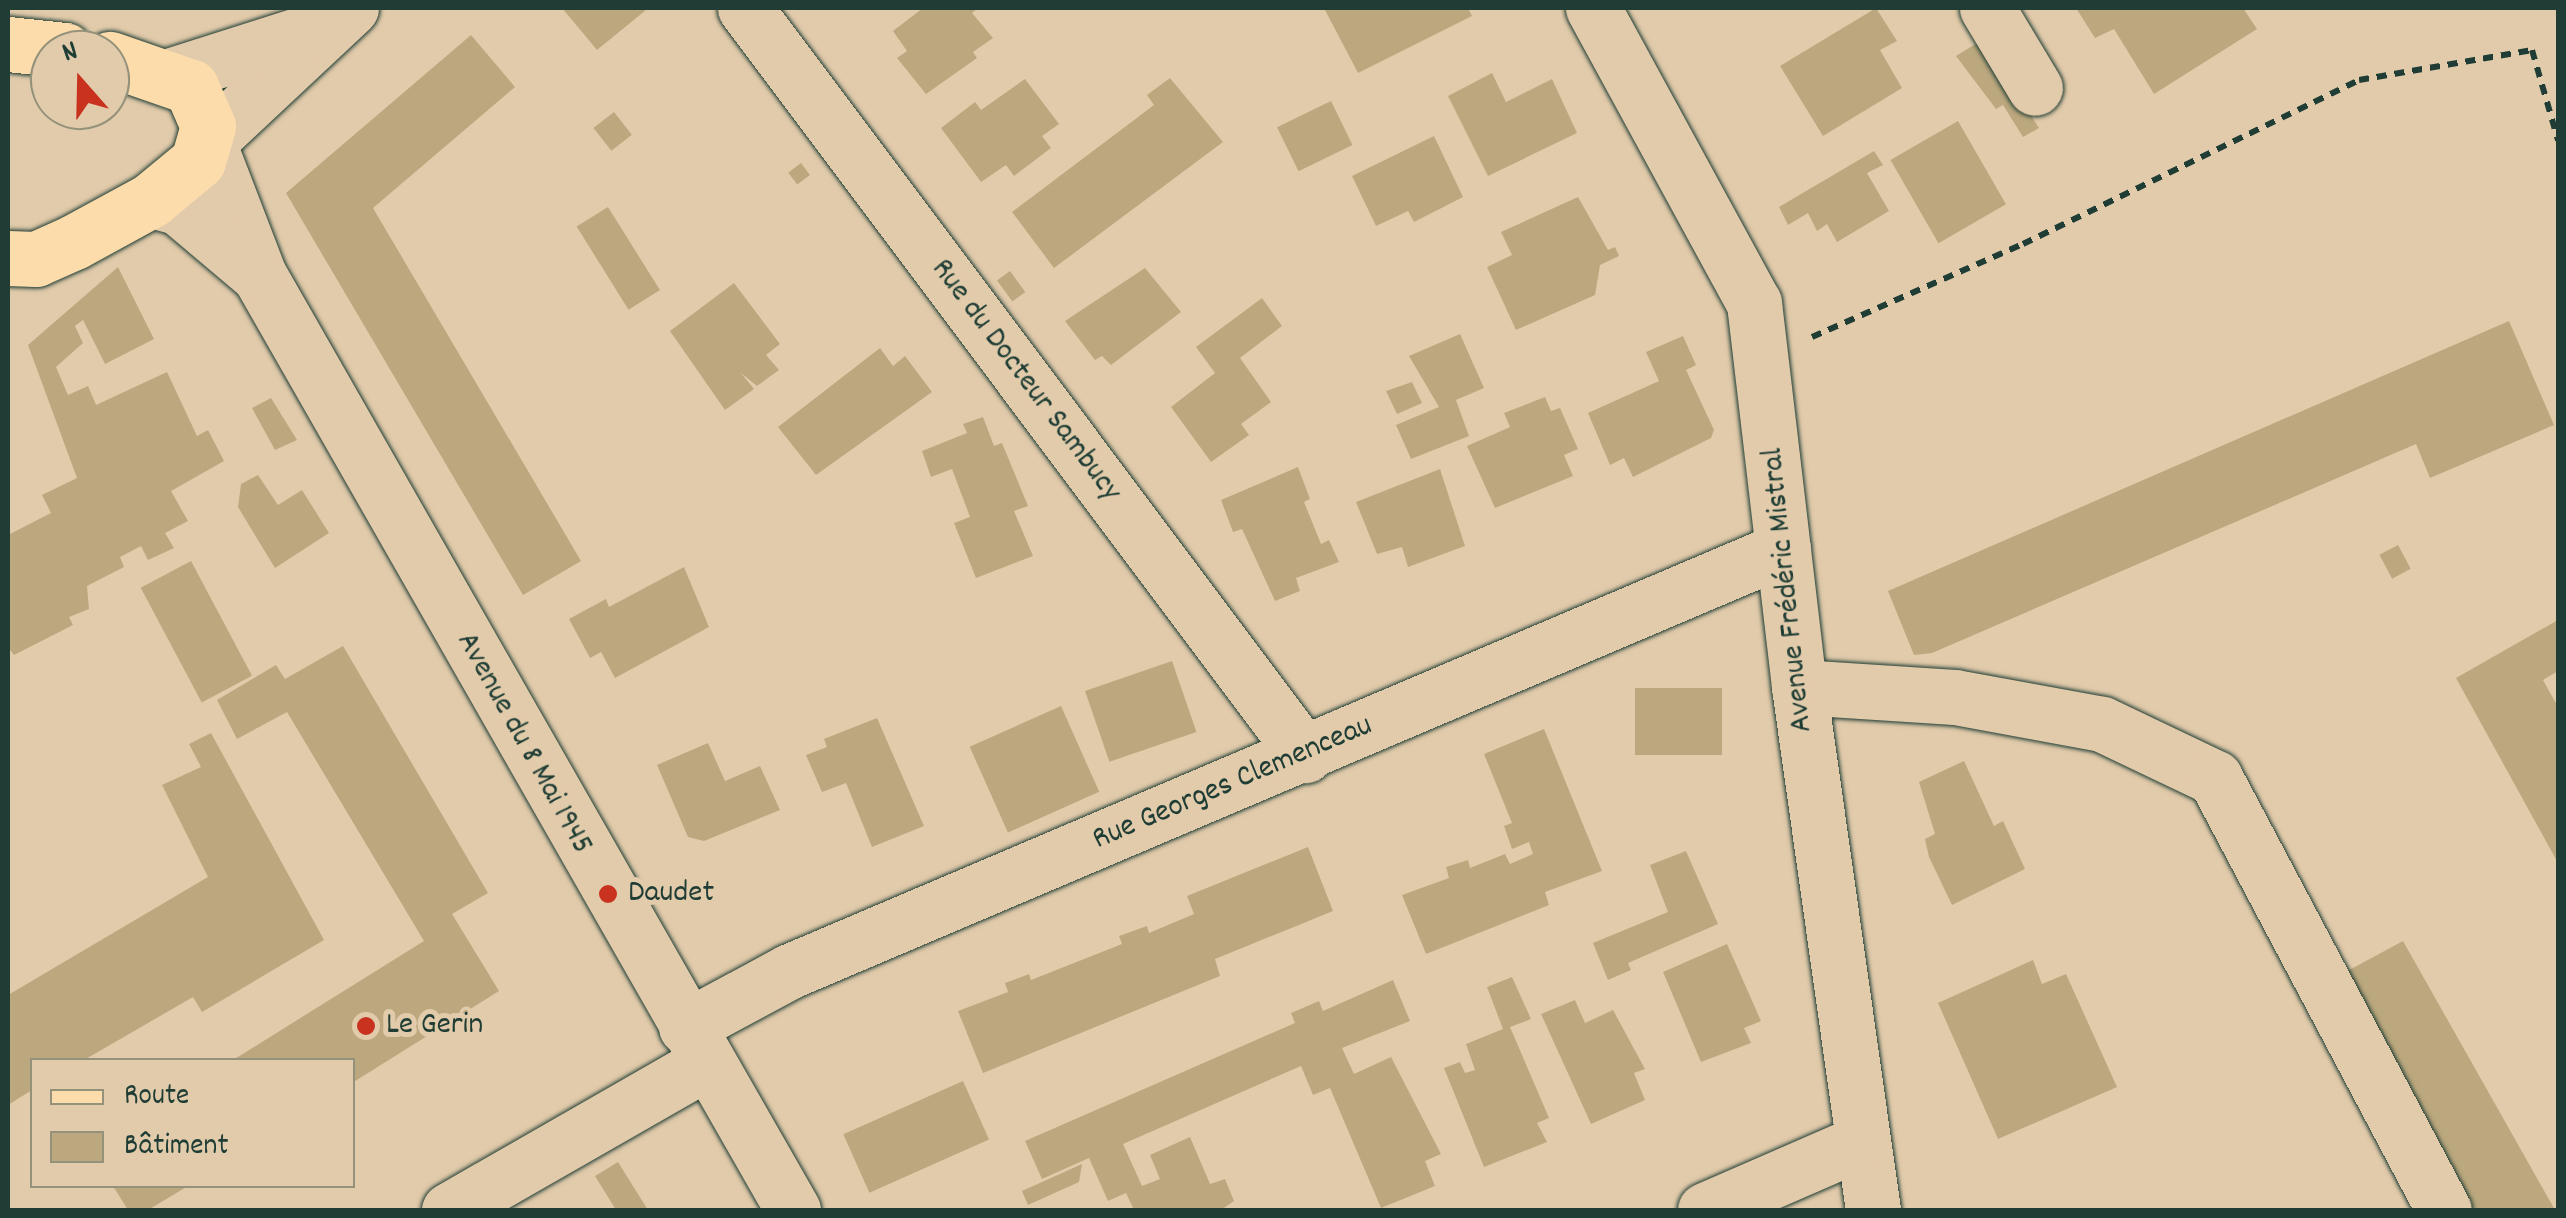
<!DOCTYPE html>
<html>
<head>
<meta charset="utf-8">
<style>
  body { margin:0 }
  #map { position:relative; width:2566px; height:1218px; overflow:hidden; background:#e2cbab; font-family:Dekko,sans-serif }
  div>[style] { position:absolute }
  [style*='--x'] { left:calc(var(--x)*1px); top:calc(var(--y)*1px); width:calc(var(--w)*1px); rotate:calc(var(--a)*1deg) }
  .building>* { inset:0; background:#bca87e; transform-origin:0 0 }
  .path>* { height:6px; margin-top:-3px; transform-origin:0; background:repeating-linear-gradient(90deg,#1f3d34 0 10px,transparent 0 18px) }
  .roads { filter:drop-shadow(0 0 2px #1f3d34) drop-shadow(0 0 2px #1f3d34) }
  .minor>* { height:55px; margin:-27.5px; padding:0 27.5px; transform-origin:27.5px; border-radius:27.5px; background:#e2cbab }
  .major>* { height:55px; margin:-27.5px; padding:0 27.5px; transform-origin:27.5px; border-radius:27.5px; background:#fddcac }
  .dots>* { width:28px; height:28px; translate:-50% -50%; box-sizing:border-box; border:5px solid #e2cbab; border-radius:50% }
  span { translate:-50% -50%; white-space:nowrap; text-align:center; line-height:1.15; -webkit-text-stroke:10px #e2cbab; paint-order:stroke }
  .street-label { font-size:32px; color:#1f3d34 }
  .poi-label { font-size:32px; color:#1f3d34 }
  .left { translate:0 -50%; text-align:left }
  .frame { position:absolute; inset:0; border:10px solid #1f3d34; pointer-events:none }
  .legend { position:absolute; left:30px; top:1058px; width:325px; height:130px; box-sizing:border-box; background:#e2cbab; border:2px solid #94927b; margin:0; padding:12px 18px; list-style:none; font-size:30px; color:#1f3d34 }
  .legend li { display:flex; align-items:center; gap:20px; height:50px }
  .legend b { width:50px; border:2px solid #94927b }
  .north { position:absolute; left:30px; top:30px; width:100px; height:100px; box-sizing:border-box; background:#e2cbab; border:2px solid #94927b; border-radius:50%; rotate:340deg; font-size:28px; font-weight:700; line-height:40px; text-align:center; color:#1f3d34 }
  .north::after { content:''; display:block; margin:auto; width:35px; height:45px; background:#c8321e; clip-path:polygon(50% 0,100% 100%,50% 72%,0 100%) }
</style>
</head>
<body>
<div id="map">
  <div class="building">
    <i style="clip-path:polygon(562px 8px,645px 8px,646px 10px,597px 50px)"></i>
    <i style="clip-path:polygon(923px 8px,978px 8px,972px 13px,993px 38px,973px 52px,977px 58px,926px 94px,897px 58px,907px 51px,893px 31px)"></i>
    <i style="clip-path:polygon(1324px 8px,1468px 8px,1472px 16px,1358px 73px)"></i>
    <i style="clip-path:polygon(1876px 8px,1897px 41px,1880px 50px,1902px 88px,1823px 136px,1780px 66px)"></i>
    <i style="clip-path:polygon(2076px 8px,2243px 8px,2257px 29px,2154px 94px,2114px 29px,2095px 38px)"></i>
    <i style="clip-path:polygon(471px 35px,515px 87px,373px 208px,581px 561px,523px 595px,286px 193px)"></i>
    <i style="clip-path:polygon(1982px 40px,2039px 128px,2023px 137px,2003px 105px,1996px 109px,1956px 56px)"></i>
    <i style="clip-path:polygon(1492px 73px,1506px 102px,1552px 79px,1577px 133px,1488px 176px,1448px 96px)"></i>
    <i style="clip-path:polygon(1170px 78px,1223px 142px,1054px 268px,1012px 212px,1154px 105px,1147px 95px)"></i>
    <i style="clip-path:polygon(1025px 79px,1059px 124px,1042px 136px,1051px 148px,1014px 176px,1006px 165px,981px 182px,941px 128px,975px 102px,981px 110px)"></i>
    <i style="left:1331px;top:101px;width:49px;height:60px;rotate:64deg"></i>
    <i style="left:614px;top:112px;width:29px;height:26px;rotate:52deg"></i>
    <i style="left:1958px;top:121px;width:96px;height:78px;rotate:60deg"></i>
    <i style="clip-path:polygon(1434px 136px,1463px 197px,1414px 222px,1408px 211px,1376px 226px,1352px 176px)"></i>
    <i style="clip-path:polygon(1874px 151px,1883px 165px,1867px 173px,1889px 211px,1837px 242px,1827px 224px,1817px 231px,1808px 213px,1788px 225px,1779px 207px)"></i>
    <i style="left:801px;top:163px;width:15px;height:16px;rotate:53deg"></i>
    <i style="clip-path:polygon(1578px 197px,1608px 250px,1615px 247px,1619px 256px,1600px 265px,1595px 295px,1516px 330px,1487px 267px,1512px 255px,1501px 232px)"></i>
    <i style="left:608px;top:207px;width:98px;height:37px;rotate:58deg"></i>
    <i style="clip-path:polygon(118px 267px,154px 339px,105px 364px,83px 320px,75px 326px,83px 343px,56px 367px,68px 395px,88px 386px,96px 405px,167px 372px,197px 436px,208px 430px,224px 461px,171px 491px,188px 521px,165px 533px,174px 548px,148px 560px,141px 546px,120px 557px,124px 567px,87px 586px,89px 609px,69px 617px,73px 625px,14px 655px,8px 647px,8px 535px,51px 513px,42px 495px,77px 478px,28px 345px)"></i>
    <i style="clip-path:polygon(1145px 268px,1181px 312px,1111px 365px,1102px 356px,1095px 360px,1065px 321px)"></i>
    <i style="left:1010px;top:271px;width:26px;height:16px;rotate:54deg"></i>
    <i style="clip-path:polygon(734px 283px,780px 344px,766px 355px,779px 370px,757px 386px,741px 373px,754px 389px,725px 410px,670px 331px)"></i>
    <i style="clip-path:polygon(1262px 298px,1282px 326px,1240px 358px,1271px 402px,1241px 424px,1249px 435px,1211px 462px,1171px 407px,1215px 373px,1196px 347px)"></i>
    <i style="clip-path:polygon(2509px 321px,2554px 425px,2430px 478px,2416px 444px,1932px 653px,1914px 655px,1888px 591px)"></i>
    <i style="clip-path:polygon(1460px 334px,1484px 388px,1456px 400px,1469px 436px,1411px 459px,1396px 425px,1439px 407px,1409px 356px)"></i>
    <i style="clip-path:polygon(1683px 336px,1696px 365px,1686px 370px,1714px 430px,1711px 438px,1633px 477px,1624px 458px,1610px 465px,1588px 413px,1659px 381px,1646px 352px)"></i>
    <i style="clip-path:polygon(880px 348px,893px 366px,905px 356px,932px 392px,816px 475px,778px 427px)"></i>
    <i style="clip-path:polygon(1412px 382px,1422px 403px,1397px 414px,1386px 391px)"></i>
    <i style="clip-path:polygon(1545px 397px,1551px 411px,1560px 408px,1578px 449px,1564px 455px,1573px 476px,1495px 508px,1467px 446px,1510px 427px,1504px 413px)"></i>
    <i style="clip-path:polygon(271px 398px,297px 440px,275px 450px,252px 408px)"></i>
    <i style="clip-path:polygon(983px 417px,994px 446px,1002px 443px,1028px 506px,1014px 511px,1033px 556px,976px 578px,954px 523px,970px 517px,952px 469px,931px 477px,922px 451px,967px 433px,963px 424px)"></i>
    <i style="clip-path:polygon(1298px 467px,1310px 499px,1304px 502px,1321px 544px,1329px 540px,1339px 562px,1296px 578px,1300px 591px,1275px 601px,1242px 529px,1233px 532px,1221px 500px)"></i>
    <i style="clip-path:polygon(1440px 469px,1465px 546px,1408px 567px,1402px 547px,1377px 554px,1356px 502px)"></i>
    <i style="clip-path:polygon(258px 475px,278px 505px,302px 490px,329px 533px,275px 568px,238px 507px,241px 484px)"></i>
    <i style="left:2398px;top:545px;width:27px;height:21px;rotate:62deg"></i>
    <i style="left:191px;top:561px;width:130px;height:57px;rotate:62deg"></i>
    <i style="clip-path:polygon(684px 567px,709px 627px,615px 678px,601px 652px,590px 658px,569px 619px,606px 599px,609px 607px)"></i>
    <i style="clip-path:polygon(2558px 620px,2558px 671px,2543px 680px,2558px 707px,2558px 863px,2456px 678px)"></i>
    <i style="clip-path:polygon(343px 646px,488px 893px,452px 914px,499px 991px,352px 1083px,352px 1060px,233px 1060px,424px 941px,287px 712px,237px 739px,217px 700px,276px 665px,285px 679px)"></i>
    <i style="left:1172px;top:661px;width:75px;height:92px;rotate:71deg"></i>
    <i style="left:1722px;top:688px;width:67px;height:87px;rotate:90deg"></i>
    <i style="left:1061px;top:706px;width:94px;height:100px;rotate:66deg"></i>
    <i style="clip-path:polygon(877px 718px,924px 826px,872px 847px,846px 783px,822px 792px,806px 755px,827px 747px,824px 739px)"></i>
    <i style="clip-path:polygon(1544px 729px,1602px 871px,1545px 892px,1549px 905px,1426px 954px,1402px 895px,1449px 878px,1446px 867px,1468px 860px,1470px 868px,1505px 854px,1510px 864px,1533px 854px,1529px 842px,1512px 849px,1504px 826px,1512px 823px,1484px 754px)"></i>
    <i style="clip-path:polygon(211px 733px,324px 940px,202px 1012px,193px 997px,84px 1060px,32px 1060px,32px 1090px,8px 1105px,8px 995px,208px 877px,162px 785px,201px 767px,189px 744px)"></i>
    <i style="clip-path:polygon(708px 743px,725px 781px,760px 766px,780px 810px,704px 841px,688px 837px,657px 765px)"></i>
    <i style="clip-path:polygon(1964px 761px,1994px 826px,2003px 821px,2025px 869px,1952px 905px,1929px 857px,1925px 839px,1935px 834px,1919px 782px)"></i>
    <i style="clip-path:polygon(1308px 847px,1333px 911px,1215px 959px,1220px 976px,983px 1073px,958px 1011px,1008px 992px,1005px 983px,1029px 974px,1031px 980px,1122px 944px,1119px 936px,1147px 926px,1149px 933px,1194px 914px,1187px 896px)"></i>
    <i style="clip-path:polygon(1686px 851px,1718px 924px,1628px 963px,1631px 970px,1608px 980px,1593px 943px,1668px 912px,1650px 865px)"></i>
    <i style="clip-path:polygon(2403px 941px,2555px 1210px,2472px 1210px,2340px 975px)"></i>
    <i style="clip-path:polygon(1727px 944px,1761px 1021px,1744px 1028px,1751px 1043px,1701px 1062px,1663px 972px)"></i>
    <i style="clip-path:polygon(2033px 960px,2042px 984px,2066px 974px,2117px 1087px,1998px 1139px,1938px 1003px)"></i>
    <i style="clip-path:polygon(1512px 977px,1531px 1019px,1510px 1027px,1549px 1118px,1537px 1123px,1547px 1142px,1484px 1167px,1444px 1068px,1460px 1062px,1465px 1073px,1475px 1070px,1466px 1044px,1503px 1029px,1487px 987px)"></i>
    <i style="clip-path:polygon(1393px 980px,1410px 1021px,1342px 1048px,1354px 1074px,1391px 1057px,1441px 1154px,1425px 1161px,1435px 1186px,1381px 1208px,1330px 1088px,1313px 1095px,1301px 1066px,1123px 1144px,1142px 1186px,1160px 1179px,1150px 1155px,1190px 1137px,1210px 1184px,1225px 1179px,1234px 1201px,1221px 1210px,1134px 1210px,1126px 1193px,1108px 1201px,1089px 1158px,1042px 1179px,1025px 1141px,1295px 1023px,1291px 1013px,1319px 1001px,1323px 1011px)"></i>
    <i style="clip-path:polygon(1575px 1000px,1585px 1023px,1613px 1010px,1645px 1069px,1634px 1073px,1645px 1100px,1591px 1124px,1541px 1014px)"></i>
    <i style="left:963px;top:1081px;width:64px;height:131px;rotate:66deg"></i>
    <i style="clip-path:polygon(618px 1162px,648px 1210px,616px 1210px,595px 1176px)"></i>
    <i style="clip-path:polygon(1082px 1164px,1079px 1182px,1028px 1205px,1022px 1191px)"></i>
    <i style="clip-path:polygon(113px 1186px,188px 1186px,148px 1210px,128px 1210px)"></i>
  </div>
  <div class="path">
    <i style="--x:1812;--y:337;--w:231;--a:-23.8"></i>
    <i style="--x:2023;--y:244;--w:374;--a:-26"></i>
    <i style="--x:2359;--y:80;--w:176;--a:-9.8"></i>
    <i style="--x:2532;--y:50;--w:94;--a:73.9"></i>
  </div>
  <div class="roads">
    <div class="minor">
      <i style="--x:351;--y:8;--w:196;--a:136.9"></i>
      <i style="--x:208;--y:142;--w:142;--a:69"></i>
      <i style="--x:259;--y:275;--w:1077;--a:60.27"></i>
      <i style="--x:745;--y:8;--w:934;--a:53.14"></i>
      <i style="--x:1593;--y:8;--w:336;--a:61.4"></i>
      <i style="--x:1754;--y:303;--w:387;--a:83.3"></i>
      <i style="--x:1799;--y:687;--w:528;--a:81.95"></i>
      <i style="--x:1987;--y:8;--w:93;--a:59"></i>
      <i style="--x:169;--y:76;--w:151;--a:-17.7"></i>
      <i style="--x:151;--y:200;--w:28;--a:15"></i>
      <i style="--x:178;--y:207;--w:102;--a:40.2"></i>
      <i style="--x:1799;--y:687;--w:156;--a:3.7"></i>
      <i style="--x:1955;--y:697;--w:149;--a:10.4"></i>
      <i style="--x:2102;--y:724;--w:125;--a:25.5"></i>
      <i style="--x:2215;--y:778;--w:489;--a:62.1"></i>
      <i style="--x:686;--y:1027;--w:118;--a:-28.3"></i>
      <i style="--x:790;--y:971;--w:1079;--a:-23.02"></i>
      <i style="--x:449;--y:1210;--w:296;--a:-29.8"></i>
      <i style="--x:1705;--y:1210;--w:168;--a:-23.5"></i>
    </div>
    <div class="major">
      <i style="--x:8;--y:44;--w:57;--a:6"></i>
      <i style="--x:8;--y:258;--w:28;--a:2"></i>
      <i style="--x:36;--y:259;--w:42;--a:-24.1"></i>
      <i style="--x:74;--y:242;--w:88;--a:-28.6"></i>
      <i style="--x:151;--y:200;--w:61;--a:-39.7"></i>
      <i style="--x:198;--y:161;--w:36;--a:-74"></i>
      <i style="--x:208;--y:126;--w:43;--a:-113.6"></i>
      <i style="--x:191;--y:87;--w:86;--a:-160.9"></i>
    </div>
  </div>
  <div class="dots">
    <i style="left:608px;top:894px;background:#c8321e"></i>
    <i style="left:366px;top:1026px;background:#c8321e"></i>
  </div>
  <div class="street-label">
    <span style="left:1025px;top:381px;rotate:53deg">Rue du Docteur Sambucy</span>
    <span style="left:1789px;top:590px;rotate:-96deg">Avenue Frédéric Mistral</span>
    <span style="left:523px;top:744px;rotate:61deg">Avenue du 8 Mai 1945</span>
    <span style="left:1233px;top:784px;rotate:-23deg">Rue Georges Clemenceau</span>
  </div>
  <div class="poi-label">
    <span class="left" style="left:628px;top:894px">Daudet</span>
    <span class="left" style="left:386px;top:1026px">Le Gerin</span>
  </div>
  <div class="frame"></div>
  <ul class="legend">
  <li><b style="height:12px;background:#fddcac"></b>Route</li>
  <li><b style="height:28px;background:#bca87e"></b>Bâtiment</li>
  </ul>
  <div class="north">N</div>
</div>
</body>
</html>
